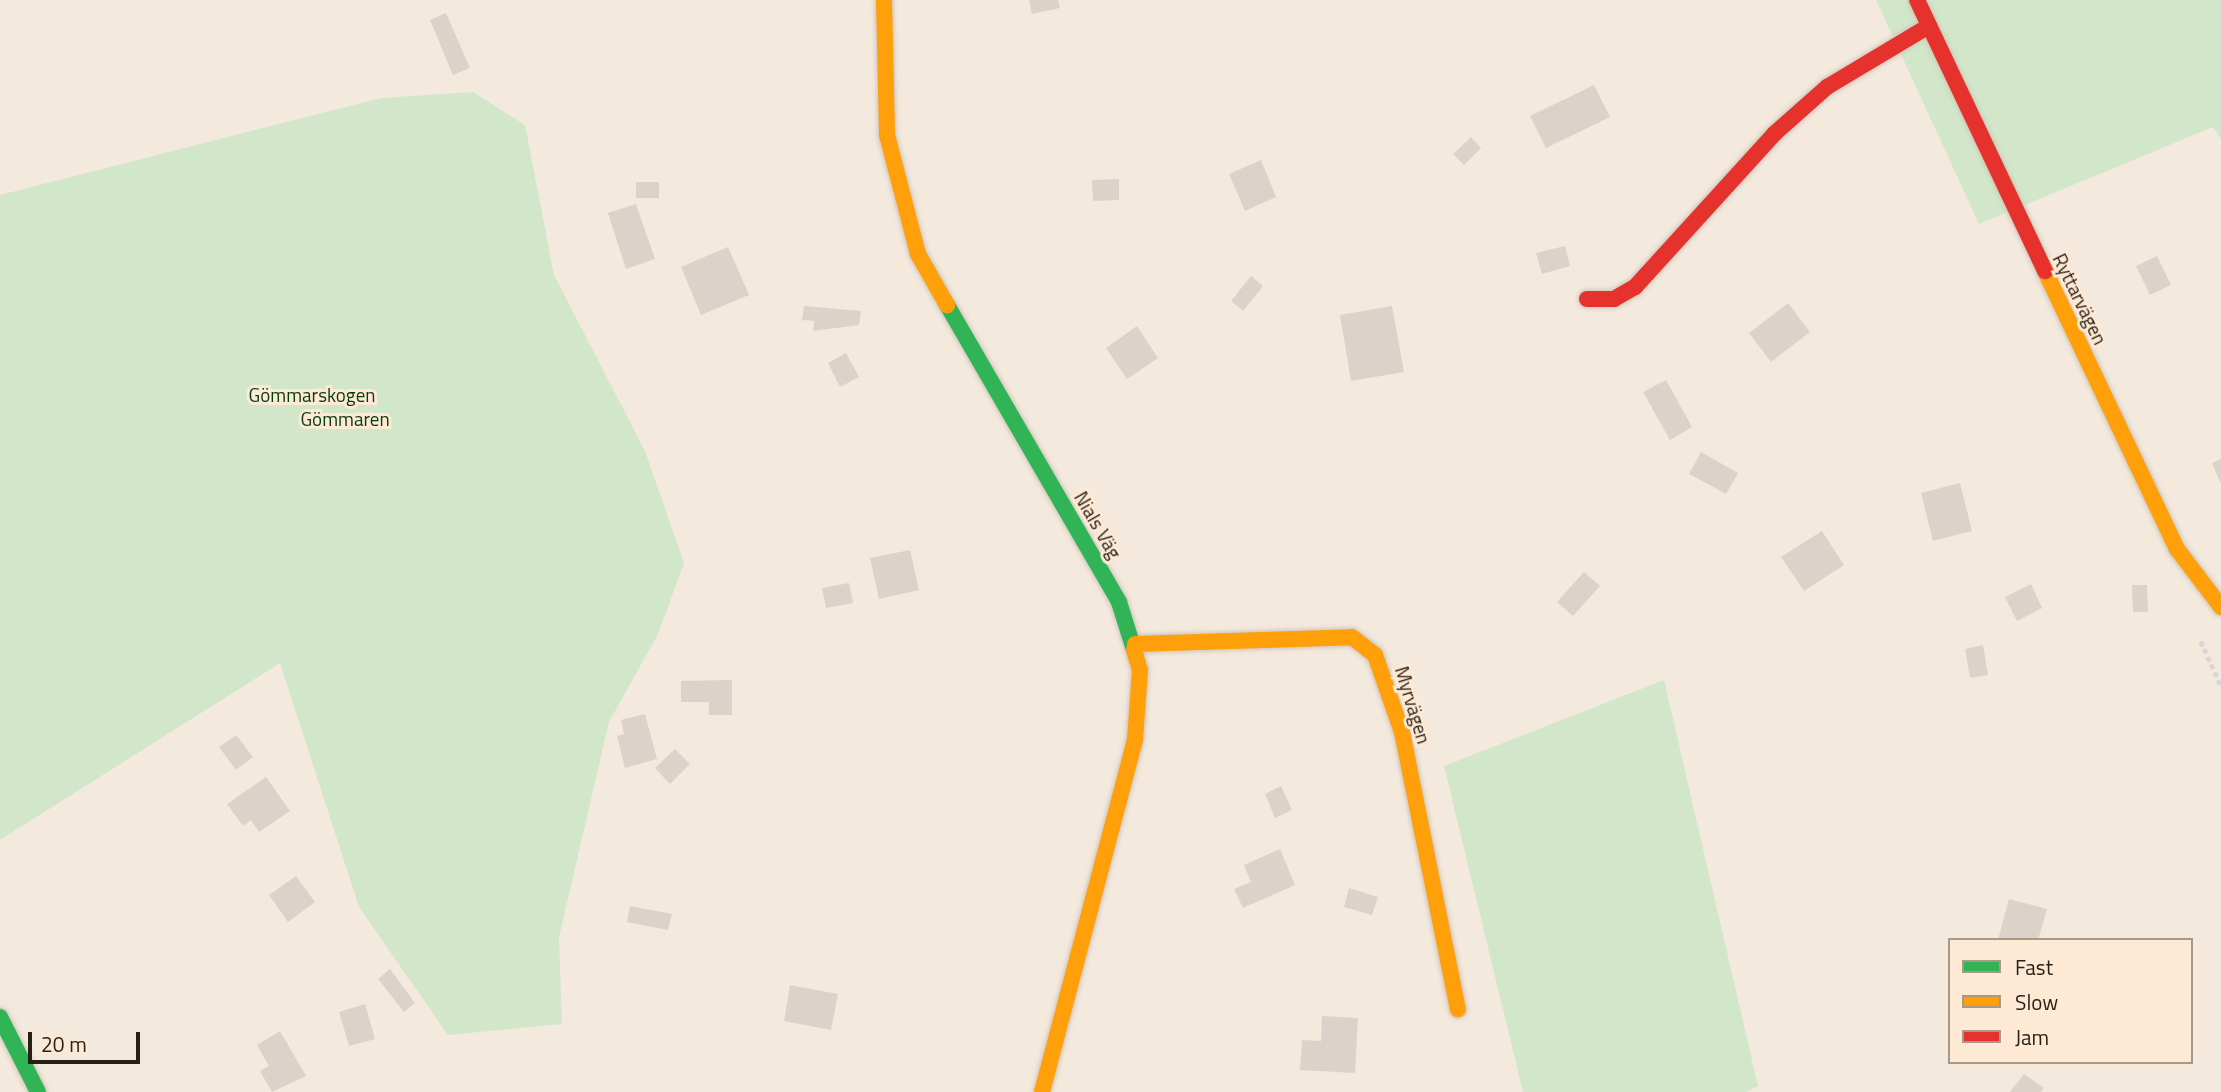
<!DOCTYPE html>
<meta charset="utf-8">
<style>
body{margin:0}
#map{position:relative;width:2221px;height:1092px;overflow:hidden;background:#f4e9dd;font-family:"Titillium Web",sans-serif}
div>[style]{position:absolute}
.green>*{inset:0;background:#d2e7c9}
.building>*{inset:0;background:#ddd2c9}
.path>*{height:4.5px;margin-top:-2.25px;transform-origin:0;background:repeating-linear-gradient(90deg,#dad6d3 0 5px,transparent 0 8.5px)}
.roads{filter:drop-shadow(0 0 2px #cfc6bb) drop-shadow(0 0 2px #cfc6bb)}
.fast>*{height:16px;margin:-8px;padding:0 8px;transform-origin:8px;border-radius:8px;background:#30b455}
.slow>*{height:16px;margin:-8px;padding:0 8px;transform-origin:8px;border-radius:8px;background:#ff9f0a}
.jam>*{height:16px;margin:-8px;padding:0 8px;transform-origin:8px;border-radius:8px;background:#e5322d}
span{translate:-50% -50%;white-space:nowrap;text-align:center;line-height:1.15;-webkit-text-stroke:6px #fde9d4;paint-order:stroke}
.street-label{font-size:19px;color:#281f15}
.park-label{font-size:19px;color:#033e11}
.legend{position:absolute;left:1948px;top:938px;width:245px;height:126px;box-sizing:border-box;background:#fde9d4;border:2px solid #a89888;margin:0;padding:9px 12px;list-style:none;font-size:21px;color:#281f15}
.legend li{display:flex;align-items:center;gap:14px;height:35px}
.legend b{width:35px;border:2px solid #a89888}
.scale{position:absolute;left:28px;top:1032px;width:112px;height:32px;box-sizing:border-box;border:4px solid #281f15;border-top:0;padding-left:9px;font-size:21px;line-height:24px;white-space:nowrap;color:#281f15;-webkit-text-stroke:5px #fde9d4;paint-order:stroke}
</style>
<div id="map">
<div class="green">
<div style="clip-path:polygon(1876px 0,2221px 0,2221px 139px,2213px 127px,1979px 224px)"></div>
<div style="clip-path:polygon(473px 92px,525px 125px,554px 275px,645px 451px,684px 563px,658px 634px,609px 722px,559px 937px,562px 1024px,448px 1035px,359px 907px,280px 663px,0 840px,0 195px,381px 98px)"></div>
<div style="clip-path:polygon(1664px 680px,1758px 1086px,1745px 1092px,1523px 1092px,1444px 766px)"></div>
</div>
<div class="building">
<div style="clip-path:polygon(1029px 0,1058px 0,1060px 8px,1032px 14px)"></div>
<div style="clip-path:polygon(446px 13px,470px 68px,453px 75px,430px 20px)"></div>
<div style="clip-path:polygon(1594px 85px,1610px 117px,1546px 148px,1530px 116px)"></div>
<div style="clip-path:polygon(1471px 137px,1481px 148px,1464px 165px,1453px 154px)"></div>
<div style="clip-path:polygon(1261px 160px,1276px 197px,1245px 211px,1229px 174px)"></div>
<div style="clip-path:polygon(1119px 179px,1119px 200px,1093px 201px,1092px 180px)"></div>
<div style="clip-path:polygon(636px 182px,659px 182px,659px 198px,636px 198px)"></div>
<div style="clip-path:polygon(636px 204px,655px 259px,626px 269px,608px 213px)"></div>
<div style="clip-path:polygon(1565px 246px,1570px 266px,1542px 274px,1536px 253px)"></div>
<div style="clip-path:polygon(728px 247px,749px 295px,701px 315px,681px 267px)"></div>
<div style="clip-path:polygon(2157px 256px,2171px 285px,2150px 295px,2136px 266px)"></div>
<div style="clip-path:polygon(1251px 276px,1263px 286px,1243px 311px,1231px 301px)"></div>
<div style="clip-path:polygon(1788px 303px,1810px 332px,1771px 362px,1749px 333px)"></div>
<div style="clip-path:polygon(804px 306px,861px 311px,859px 325px,813px 331px,814px 321px,802px 320px)"></div>
<div style="clip-path:polygon(1392px 306px,1404px 372px,1351px 381px,1340px 315px)"></div>
<div style="clip-path:polygon(1137px 326px,1158px 358px,1127px 379px,1106px 348px)"></div>
<div style="clip-path:polygon(846px 353px,859px 377px,840px 387px,828px 363px)"></div>
<div style="clip-path:polygon(1666px 380px,1692px 427px,1670px 440px,1643px 392px)"></div>
<div style="clip-path:polygon(1701px 452px,1738px 473px,1726px 494px,1689px 474px)"></div>
<div style="clip-path:polygon(2221px 459px,2221px 484px,2212px 463px)"></div>
<div style="clip-path:polygon(1960px 483px,1972px 531px,1933px 541px,1921px 493px)"></div>
<div style="clip-path:polygon(1822px 531px,1844px 565px,1804px 591px,1781px 557px)"></div>
<div style="clip-path:polygon(910px 550px,919px 590px,879px 599px,870px 558px)"></div>
<div style="clip-path:polygon(1584px 572px,1600px 586px,1573px 616px,1557px 602px)"></div>
<div style="clip-path:polygon(849px 583px,853px 603px,826px 608px,822px 588px)"></div>
<div style="clip-path:polygon(2031px 584px,2042px 608px,2017px 621px,2005px 597px)"></div>
<div style="clip-path:polygon(2132px 585px,2147px 585px,2148px 612px,2133px 612px)"></div>
<div style="clip-path:polygon(1983px 645px,1988px 675px,1970px 678px,1965px 649px)"></div>
<div style="clip-path:polygon(732px 680px,732px 715px,709px 715px,709px 702px,681px 702px,681px 681px)"></div>
<div style="clip-path:polygon(645px 714px,657px 759px,625px 768px,617px 736px,624px 734px,621px 720px)"></div>
<div style="clip-path:polygon(236px 735px,253px 757px,236px 770px,219px 747px)"></div>
<div style="clip-path:polygon(675px 749px,690px 764px,670px 784px,655px 768px)"></div>
<div style="clip-path:polygon(266px 777px,290px 811px,259px 832px,251px 820px,243px 826px,227px 804px)"></div>
<div style="clip-path:polygon(1281px 786px,1292px 810px,1275px 818px,1265px 794px)"></div>
<div style="clip-path:polygon(1280px 849px,1295px 885px,1243px 908px,1234px 889px,1251px 882px,1244px 865px)"></div>
<div style="clip-path:polygon(296px 876px,315px 902px,288px 922px,269px 895px)"></div>
<div style="clip-path:polygon(1349px 888px,1378px 897px,1372px 915px,1344px 907px)"></div>
<div style="clip-path:polygon(2009px 899px,2047px 909px,2038px 940px,1998px 940px)"></div>
<div style="clip-path:polygon(630px 906px,672px 914px,668px 930px,627px 922px)"></div>
<div style="clip-path:polygon(390px 969px,415px 1003px,404px 1012px,378px 979px)"></div>
<div style="clip-path:polygon(790px 985px,838px 994px,831px 1030px,784px 1021px)"></div>
<div style="clip-path:polygon(365px 1004px,375px 1039px,349px 1046px,339px 1012px)"></div>
<div style="clip-path:polygon(1322px 1016px,1358px 1018px,1355px 1073px,1300px 1070px,1302px 1040px,1321px 1041px)"></div>
<div style="clip-path:polygon(280px 1031px,306px 1076px,272px 1092px,260px 1071px,269px 1066px,257px 1045px)"></div>
<div style="clip-path:polygon(2024px 1074px,2044px 1088px,2041px 1092px,2010px 1092px)"></div>
</div>
<div class="path">
<div style="left:2201px;top:641px;width:49px;rotate:66deg"></div>
</div>
<div class="roads">
<div class="fast">
<div style="left:947px;top:305px;width:343px;rotate:59.9deg"></div>
<div style="left:1119px;top:602px;width:50px;rotate:72.6deg"></div>
<div style="left:0;top:1017px;width:84px;rotate:63.1deg"></div>
</div>
<div class="slow">
<div style="left:884px;top:0;width:135px;rotate:88.7deg"></div>
<div style="left:887px;top:135px;width:123px;rotate:75.4deg"></div>
<div style="left:918px;top:254px;width:59px;rotate:60.4deg"></div>
<div style="left:2045px;top:271px;width:308px;rotate:64.6deg"></div>
<div style="left:2177px;top:549px;width:73px;rotate:52.8deg"></div>
<div style="left:1135px;top:644px;width:217px;rotate:-1.8deg"></div>
<div style="left:1352px;top:637px;width:29px;rotate:38deg"></div>
<div style="left:1375px;top:655px;width:82px;rotate:70.7deg"></div>
<div style="left:1402px;top:732px;width:283px;rotate:78.6deg"></div>
<div style="left:1042px;top:1092px;width:364px;rotate:-75.2deg"></div>
<div style="left:1135px;top:740px;width:70px;rotate:-85.9deg"></div>
<div style="left:1140px;top:670px;width:21px;rotate:-107deg"></div>
</div>
<div class="jam">
<div style="left:1917px;top:0;width:300px;rotate:64.7deg"></div>
<div style="left:1587px;top:299px;width:27px"></div>
<div style="left:1614px;top:299px;width:24px;rotate:-30deg"></div>
<div style="left:1635px;top:287px;width:207px;rotate:-47.7deg"></div>
<div style="left:1774px;top:134px;width:71px;rotate:-41.6deg"></div>
<div style="left:1827px;top:87px;width:119px;rotate:-30.9deg"></div>
</div>
</div>
<div class="street-label">
<span style="left:2080px;top:299px;rotate:64deg">Ryttarvägen</span>
<span style="left:1098px;top:525px;rotate:60deg">Nials Väg</span>
<span style="left:1413px;top:705px;rotate:73deg">Myrvägen</span>
</div>
<div class="park-label">
<span style="left:312px;top:395px">Gömmarskogen</span>
<span style="left:345px;top:419px">Gömmaren</span>
</div>
<ul class="legend">
<li><b style="height:9px;background:#30b455"></b>Fast</li>
<li><b style="height:9px;background:#ff9f0a"></b>Slow</li>
<li><b style="height:9px;background:#e5322d"></b>Jam</li>
</ul>
<div class="scale">20 m</div>
</div>
